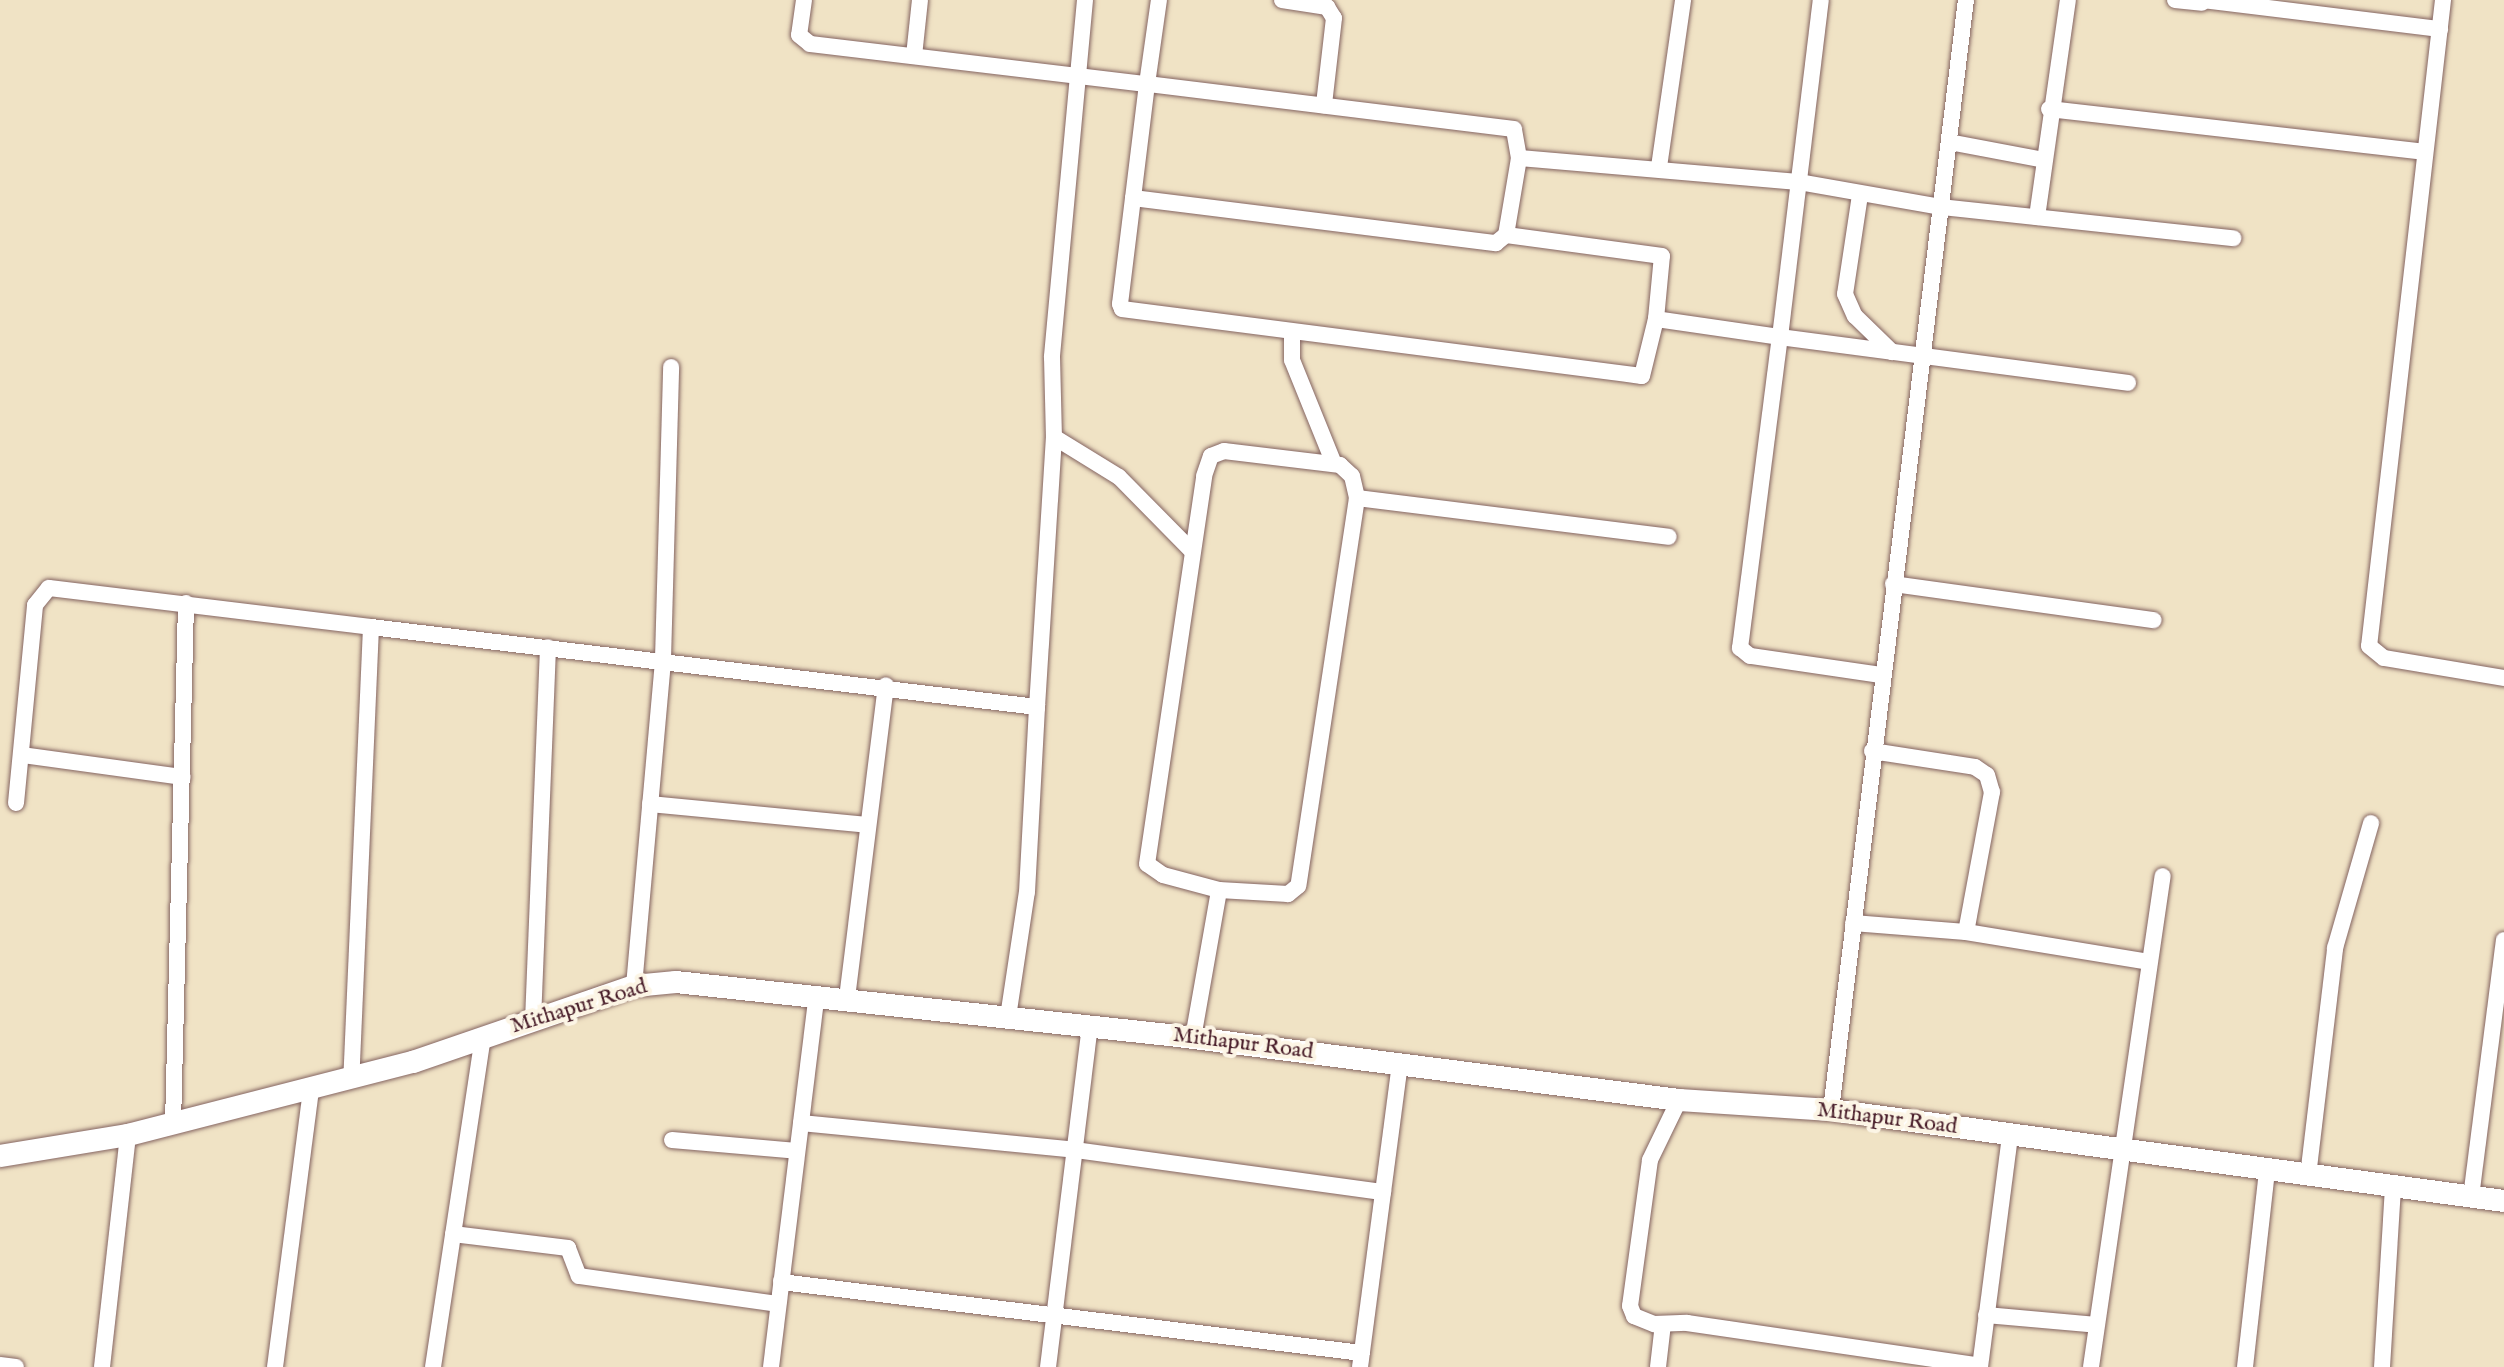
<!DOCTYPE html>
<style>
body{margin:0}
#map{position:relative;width:2504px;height:1367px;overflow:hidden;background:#f0e3c5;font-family:"IM FELL English",serif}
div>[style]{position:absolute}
.roads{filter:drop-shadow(0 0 2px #846461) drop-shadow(0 0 2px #846461)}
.minor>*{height:16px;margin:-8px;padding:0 8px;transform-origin:8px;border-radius:8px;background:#fff}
.tertiary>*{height:22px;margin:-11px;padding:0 11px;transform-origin:11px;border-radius:11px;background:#fff}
span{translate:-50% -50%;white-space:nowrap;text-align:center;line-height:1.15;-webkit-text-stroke:8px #fcf5e5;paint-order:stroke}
.street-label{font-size:22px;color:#4a1f2b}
</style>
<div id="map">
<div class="roads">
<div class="minor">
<div style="left:804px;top:0;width:35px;rotate:98deg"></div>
<div style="left:799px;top:35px;width:14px;rotate:39deg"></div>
<div style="left:810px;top:44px;width:339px;rotate:6.8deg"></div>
<div style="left:1147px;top:84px;width:85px;rotate:-81.9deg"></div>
<div style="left:1085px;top:0;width:359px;rotate:95.3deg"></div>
<div style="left:1052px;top:357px;width:80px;rotate:88.6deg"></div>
<div style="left:1054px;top:437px;width:76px;rotate:31.6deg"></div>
<div style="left:1119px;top:477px;width:104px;rotate:45.4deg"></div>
<div style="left:1282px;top:0;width:46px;rotate:8.8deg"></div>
<div style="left:1327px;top:7px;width:13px;rotate:58deg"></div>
<div style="left:1334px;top:18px;width:88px;rotate:96.6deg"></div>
<div style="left:2175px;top:0;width:27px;rotate:6deg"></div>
<div style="left:2203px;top:0;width:239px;rotate:7deg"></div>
<div style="left:2443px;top:0;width:650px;rotate:96.53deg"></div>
<div style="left:2369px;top:646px;width:19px;rotate:39deg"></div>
<div style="left:2384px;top:658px;width:122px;rotate:9.5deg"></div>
<div style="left:914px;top:56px;width:56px;rotate:-83.9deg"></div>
<div style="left:2049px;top:109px;width:377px;rotate:6.5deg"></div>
<div style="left:1949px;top:142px;width:97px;rotate:10.7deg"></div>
<div style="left:1519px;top:158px;width:281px;rotate:4.9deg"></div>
<div style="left:1799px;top:182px;width:144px;rotate:10deg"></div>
<div style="left:1941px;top:207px;width:294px;rotate:6.1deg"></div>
<div style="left:1659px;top:167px;width:169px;rotate:-81.8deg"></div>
<div style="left:1860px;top:195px;width:100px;rotate:98.6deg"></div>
<div style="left:1845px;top:294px;width:24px;rotate:66deg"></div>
<div style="left:1855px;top:316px;width:52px;rotate:44.2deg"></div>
<div style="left:1133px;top:198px;width:366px;rotate:7.1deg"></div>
<div style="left:1496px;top:243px;width:13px;rotate:-39deg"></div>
<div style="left:1506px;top:235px;width:78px;rotate:-80.4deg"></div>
<div style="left:1519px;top:158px;width:29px;rotate:-100deg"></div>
<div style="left:1514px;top:129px;width:370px;rotate:-173deg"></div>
<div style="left:1147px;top:84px;width:115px;rotate:97deg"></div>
<div style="left:1133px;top:198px;width:107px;rotate:97deg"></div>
<div style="left:1120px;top:304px;width:5px;rotate:68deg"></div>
<div style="left:1122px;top:309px;width:524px;rotate:7.34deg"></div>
<div style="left:1642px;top:376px;width:59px;rotate:-76.2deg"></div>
<div style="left:1656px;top:319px;width:63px;rotate:-84.6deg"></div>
<div style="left:1662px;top:256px;width:157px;rotate:-172.3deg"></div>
<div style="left:2037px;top:217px;width:219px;rotate:-81.9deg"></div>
<div style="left:1656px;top:319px;width:125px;rotate:8.3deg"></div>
<div style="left:1780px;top:337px;width:339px;rotate:-83.1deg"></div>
<div style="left:1292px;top:333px;width:27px;rotate:90deg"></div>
<div style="left:1292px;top:360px;width:112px;rotate:68deg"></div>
<div style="left:1224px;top:451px;width:117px;rotate:6.9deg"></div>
<div style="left:1340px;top:465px;width:16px;rotate:43deg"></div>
<div style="left:1352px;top:476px;width:23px;rotate:77deg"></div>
<div style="left:1357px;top:498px;width:392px;rotate:98.6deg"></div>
<div style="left:1298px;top:886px;width:13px;rotate:141deg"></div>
<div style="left:1288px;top:894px;width:69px;rotate:-176.7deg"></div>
<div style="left:1219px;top:890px;width:58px;rotate:-165deg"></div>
<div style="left:1163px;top:875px;width:19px;rotate:-145deg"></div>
<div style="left:1147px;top:864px;width:392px;rotate:-81.6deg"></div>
<div style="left:1204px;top:476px;width:21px;rotate:-71deg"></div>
<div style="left:1211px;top:456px;width:14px;rotate:-21deg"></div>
<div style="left:1357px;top:498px;width:314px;rotate:7.1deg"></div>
<div style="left:1893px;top:584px;width:263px;rotate:7.9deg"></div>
<div style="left:371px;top:627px;width:671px;rotate:6.85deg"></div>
<div style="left:1037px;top:707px;width:271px;rotate:-86.4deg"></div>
<div style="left:1881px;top:675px;width:132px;rotate:-171.7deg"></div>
<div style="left:1750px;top:656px;width:13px;rotate:-141deg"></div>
<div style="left:1740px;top:648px;width:314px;rotate:-82.7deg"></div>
<div style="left:1780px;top:337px;width:351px;rotate:7.5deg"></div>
<div style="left:1872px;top:751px;width:104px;rotate:8.8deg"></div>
<div style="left:1975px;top:767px;width:14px;rotate:34deg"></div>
<div style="left:1987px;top:775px;width:18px;rotate:74deg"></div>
<div style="left:1992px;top:792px;width:142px;rotate:100.5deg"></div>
<div style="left:22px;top:755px;width:162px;rotate:7.8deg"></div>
<div style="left:16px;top:803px;width:199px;rotate:-84.5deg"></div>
<div style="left:35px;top:605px;width:22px;rotate:-51deg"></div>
<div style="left:49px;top:588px;width:324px;rotate:6.9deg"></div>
<div style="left:371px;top:627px;width:451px;rotate:92.5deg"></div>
<div style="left:650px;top:804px;width:218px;rotate:5.5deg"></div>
<div style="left:1853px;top:923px;width:113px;rotate:4.6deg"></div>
<div style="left:1966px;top:932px;width:185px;rotate:9.3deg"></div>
<div style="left:634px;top:986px;width:328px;rotate:-84.9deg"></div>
<div style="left:663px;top:659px;width:292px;rotate:-88.4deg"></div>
<div style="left:847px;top:998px;width:315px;rotate:-82.9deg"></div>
<div style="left:1008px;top:1017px;width:126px;rotate:-81.4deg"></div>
<div style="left:1027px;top:892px;width:185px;rotate:-86.9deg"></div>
<div style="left:533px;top:1021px;width:374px;rotate:-87.7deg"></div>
<div style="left:1193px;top:1038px;width:150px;rotate:-80deg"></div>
<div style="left:1679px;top:1100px;width:67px;rotate:115.8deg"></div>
<div style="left:1650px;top:1160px;width:147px;rotate:97.8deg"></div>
<div style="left:1630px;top:1306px;width:11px;rotate:68deg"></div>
<div style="left:1634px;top:1316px;width:22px;rotate:22deg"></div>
<div style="left:1654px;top:1324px;width:33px;rotate:-2deg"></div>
<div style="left:1687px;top:1323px;width:296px;rotate:8.3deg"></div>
<div style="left:1831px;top:1110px;width:1118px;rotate:-83.07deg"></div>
<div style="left:801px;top:1123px;width:275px;rotate:5.6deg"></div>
<div style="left:1075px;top:1150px;width:311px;rotate:7.8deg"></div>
<div style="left:173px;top:1124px;width:521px;rotate:-88.57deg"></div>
<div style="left:672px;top:1140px;width:125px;rotate:5deg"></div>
<div style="left:2308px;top:1176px;width:230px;rotate:-83.2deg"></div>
<div style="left:2335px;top:948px;width:130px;rotate:-73.9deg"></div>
<div style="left:2471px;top:1197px;width:259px;rotate:-82.7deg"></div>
<div style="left:453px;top:1234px;width:116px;rotate:6.9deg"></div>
<div style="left:568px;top:1248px;width:30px;rotate:69deg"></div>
<div style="left:579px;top:1276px;width:201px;rotate:8deg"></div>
<div style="left:781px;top:1282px;width:585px;rotate:6.97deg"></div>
<div style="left:1986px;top:1315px;width:111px;rotate:5.1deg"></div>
<div style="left:0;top:1365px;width:16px;rotate:7deg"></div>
<div style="left:102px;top:1367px;width:233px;rotate:-83.6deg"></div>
<div style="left:275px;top:1367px;width:281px;rotate:-82.6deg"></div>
<div style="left:433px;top:1367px;width:333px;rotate:-81.4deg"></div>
<div style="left:771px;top:1367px;width:375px;rotate:-83deg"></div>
<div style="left:1048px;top:1367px;width:344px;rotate:-83deg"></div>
<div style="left:1360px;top:1367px;width:306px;rotate:-82.5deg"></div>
<div style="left:1658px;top:1367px;width:43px;rotate:-83.4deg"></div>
<div style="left:1980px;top:1367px;width:233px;rotate:-82.6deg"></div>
<div style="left:2091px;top:1367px;width:496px;rotate:-81.7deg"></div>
<div style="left:2245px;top:1367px;width:198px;rotate:-83.6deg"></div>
<div style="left:2382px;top:1367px;width:180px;rotate:-86.5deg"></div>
</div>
<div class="tertiary">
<div style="left:0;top:1156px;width:130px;rotate:-9.3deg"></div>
<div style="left:128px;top:1135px;width:294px;rotate:-14.4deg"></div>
<div style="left:413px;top:1062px;width:234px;rotate:-19deg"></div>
<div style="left:634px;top:986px;width:42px;rotate:-5.4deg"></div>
<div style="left:676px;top:982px;width:505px;rotate:6.14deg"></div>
<div style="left:1178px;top:1036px;width:505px;rotate:7.28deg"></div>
<div style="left:1679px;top:1100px;width:152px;rotate:3.8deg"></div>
<div style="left:1831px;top:1110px;width:679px;rotate:7.7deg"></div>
</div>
</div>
<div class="street-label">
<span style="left:579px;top:1007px;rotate:-17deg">Mithapur Road</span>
<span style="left:1243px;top:1044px;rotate:7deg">Mithapur Road</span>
<span style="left:1887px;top:1119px;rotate:7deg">Mithapur Road</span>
</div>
</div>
